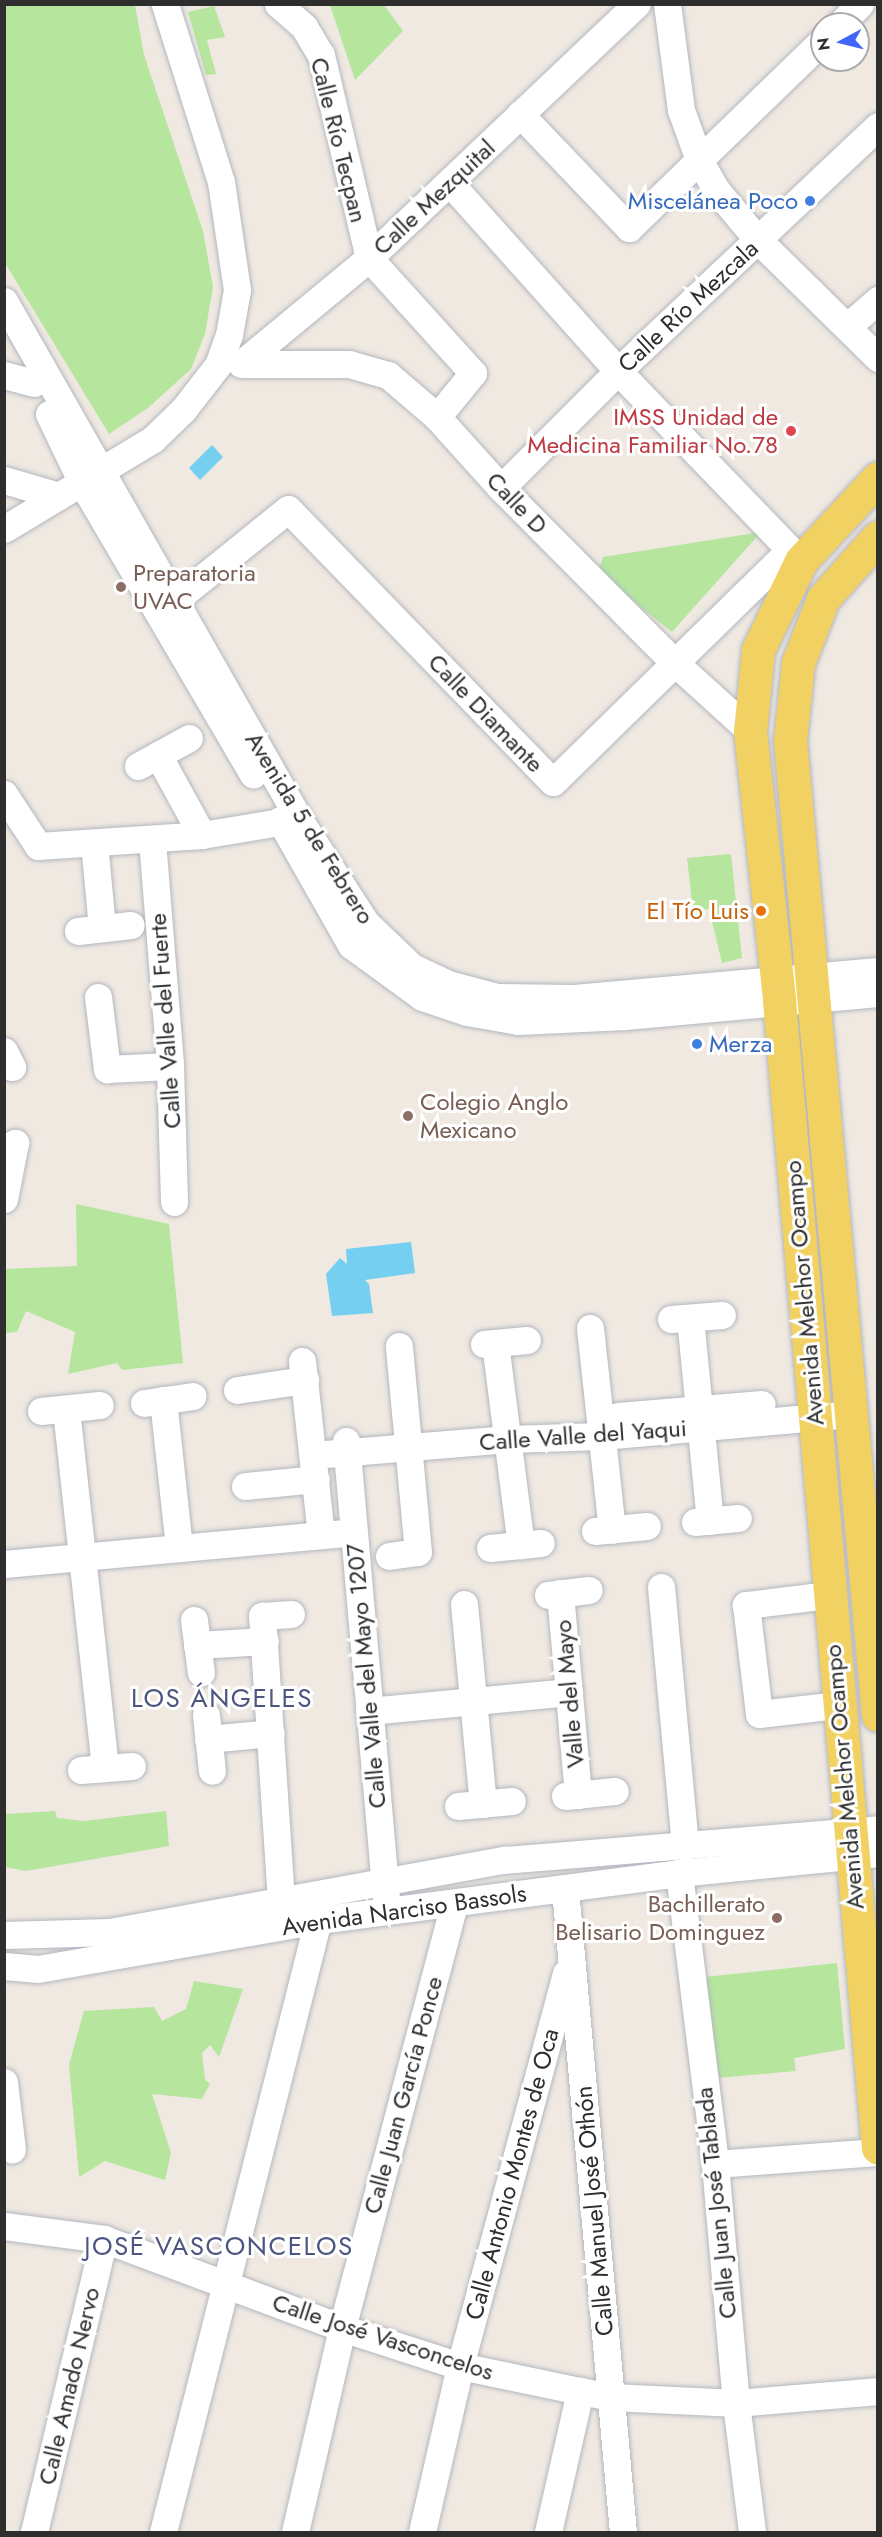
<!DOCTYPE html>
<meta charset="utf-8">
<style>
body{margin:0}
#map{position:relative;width:882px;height:2537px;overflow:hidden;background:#efe9e1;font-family:Jost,sans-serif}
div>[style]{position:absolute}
.green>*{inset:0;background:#b6e59e}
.water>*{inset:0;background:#75cff0}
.roads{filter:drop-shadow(0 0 2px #b4b7c1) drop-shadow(0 0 2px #b4b7c1)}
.minor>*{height:27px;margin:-13.5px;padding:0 13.5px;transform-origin:13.5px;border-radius:13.5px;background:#fff}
.major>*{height:33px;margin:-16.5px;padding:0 16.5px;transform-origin:16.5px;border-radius:16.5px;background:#f2d163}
.dots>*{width:16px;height:16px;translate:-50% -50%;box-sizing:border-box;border:3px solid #fff;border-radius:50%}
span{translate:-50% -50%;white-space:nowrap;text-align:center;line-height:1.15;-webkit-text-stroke:6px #fff;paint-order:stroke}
.street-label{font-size:24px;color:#2e2e2e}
.shop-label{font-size:24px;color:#366cbe}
.right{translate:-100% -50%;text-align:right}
.left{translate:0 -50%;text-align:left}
.health-label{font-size:24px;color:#be3a42}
.education-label{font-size:24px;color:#785e54}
.food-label{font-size:24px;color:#c56008}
.neighbourhood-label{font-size:26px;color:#4d5680;letter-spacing:1.5px}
.frame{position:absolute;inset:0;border:6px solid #2e2e2e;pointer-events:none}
.north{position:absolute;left:810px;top:12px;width:60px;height:60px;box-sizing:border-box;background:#fff;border:2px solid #ababab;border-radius:50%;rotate:263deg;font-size:16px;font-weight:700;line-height:24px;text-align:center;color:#2e2e2e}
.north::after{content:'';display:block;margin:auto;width:21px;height:27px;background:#4264fb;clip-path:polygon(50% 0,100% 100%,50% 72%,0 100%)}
</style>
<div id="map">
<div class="green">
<div style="clip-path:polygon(4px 5px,135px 5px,144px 55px,203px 231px,213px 287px,205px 334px,191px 369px,148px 408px,109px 434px,5px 263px)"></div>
<div style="clip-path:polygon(330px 5px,384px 5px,403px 31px,355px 80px)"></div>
<div style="clip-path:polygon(214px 6px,225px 37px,207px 40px,216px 74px,206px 75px,188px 12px)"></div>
<div style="clip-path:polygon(761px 532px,672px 632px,598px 573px,603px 557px)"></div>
<div style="clip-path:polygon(731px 854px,742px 958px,722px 963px,709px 909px,693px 911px,687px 858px)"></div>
<div style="clip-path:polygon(76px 1204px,169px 1224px,183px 1363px,122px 1370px,117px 1363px,68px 1374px,75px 1332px,26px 1311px,17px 1332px,5px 1333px,5px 1269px,77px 1266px)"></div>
<div style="clip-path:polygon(55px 1811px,57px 1818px,84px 1821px,166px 1811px,169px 1846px,26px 1871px,5px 1867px,5px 1814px)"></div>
<div style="clip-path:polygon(837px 1963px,845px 2049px,794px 2058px,796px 2071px,717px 2078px,704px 1977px)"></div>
<div style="clip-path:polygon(194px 1981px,243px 1989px,219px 2057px,210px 2045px,202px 2053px,205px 2080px,210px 2084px,202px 2099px,152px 2094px,171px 2153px,165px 2180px,105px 2161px,79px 2177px,69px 2065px,84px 2011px,154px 2007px,162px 2021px,186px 2009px)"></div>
</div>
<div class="water">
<div style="clip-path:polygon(212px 445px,223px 457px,200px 480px,189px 468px)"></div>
<div style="clip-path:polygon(411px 1242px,415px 1273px,365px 1280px,369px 1284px,373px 1313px,332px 1316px,326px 1274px,340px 1258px,347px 1264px,346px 1249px)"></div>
</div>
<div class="roads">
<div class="minor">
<div style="left:278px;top:4px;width:35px;rotate:41deg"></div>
<div style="left:304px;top:27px;width:33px;rotate:59deg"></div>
<div style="left:321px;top:55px;width:209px;rotate:76.7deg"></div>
<div style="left:369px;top:258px;width:155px;rotate:47.9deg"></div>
<div style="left:473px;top:373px;width:57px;rotate:129.3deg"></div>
<div style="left:667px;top:4px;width:107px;rotate:82.5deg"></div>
<div style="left:681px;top:110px;width:53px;rotate:70.2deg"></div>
<div style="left:699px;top:160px;width:36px;rotate:60deg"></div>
<div style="left:717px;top:191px;width:64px;rotate:50.1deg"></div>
<div style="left:758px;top:240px;width:168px;rotate:44.5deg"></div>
<div style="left:840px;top:24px;width:28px;rotate:-45deg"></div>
<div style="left:520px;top:114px;width:158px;rotate:46.3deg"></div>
<div style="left:629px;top:228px;width:269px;rotate:-44.1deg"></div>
<div style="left:450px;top:183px;width:252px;rotate:48.2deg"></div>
<div style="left:618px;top:371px;width:264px;rotate:46.1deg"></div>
<div style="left:4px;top:301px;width:596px;rotate:60.34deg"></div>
<div style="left:299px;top:819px;width:124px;rotate:57.2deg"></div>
<div style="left:366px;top:923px;width:64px;rotate:43.7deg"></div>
<div style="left:412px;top:967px;width:40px;rotate:25deg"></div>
<div style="left:448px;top:984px;width:51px;rotate:14.9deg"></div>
<div style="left:497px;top:997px;width:77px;rotate:0.7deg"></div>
<div style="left:574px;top:998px;width:305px;rotate:-5.1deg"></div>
<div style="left:848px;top:326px;width:40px;rotate:-41deg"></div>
<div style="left:241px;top:364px;width:166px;rotate:-39.6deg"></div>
<div style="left:369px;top:258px;width:369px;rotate:-43.5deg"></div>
<div style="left:245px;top:364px;width:104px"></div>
<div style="left:349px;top:364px;width:41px;rotate:15.8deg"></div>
<div style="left:388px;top:375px;width:65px;rotate:40.6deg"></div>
<div style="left:437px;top:417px;width:96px;rotate:48deg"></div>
<div style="left:501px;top:488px;width:244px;rotate:45.2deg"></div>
<div style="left:673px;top:661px;width:104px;rotate:42.3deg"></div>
<div style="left:4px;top:375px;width:31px;rotate:15deg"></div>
<div style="left:49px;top:414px;width:76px;rotate:64.4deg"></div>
<div style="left:82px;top:483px;width:338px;rotate:59.6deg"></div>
<div style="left:4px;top:480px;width:57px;rotate:16.2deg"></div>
<div style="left:501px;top:488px;width:165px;rotate:-45deg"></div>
<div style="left:618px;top:371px;width:357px;rotate:-43.3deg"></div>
<div style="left:4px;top:529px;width:174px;rotate:-31.1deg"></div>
<div style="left:153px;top:439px;width:42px;rotate:-44deg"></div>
<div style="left:183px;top:410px;width:57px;rotate:-52.1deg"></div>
<div style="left:218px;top:365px;width:32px;rotate:-70deg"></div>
<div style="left:229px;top:335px;width:46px;rotate:-79.9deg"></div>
<div style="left:237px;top:290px;width:109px;rotate:-98.4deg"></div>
<div style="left:221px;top:182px;width:187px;rotate:-107.5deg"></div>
<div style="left:175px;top:600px;width:145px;rotate:-38.8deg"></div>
<div style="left:288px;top:509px;width:380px;rotate:45.9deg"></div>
<div style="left:553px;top:782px;width:332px;rotate:-44.4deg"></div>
<div style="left:158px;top:755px;width:91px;rotate:61.2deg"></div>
<div style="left:138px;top:766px;width:58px;rotate:-28.8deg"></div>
<div style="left:4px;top:794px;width:62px;rotate:56.8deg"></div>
<div style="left:38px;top:846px;width:164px;rotate:-3.8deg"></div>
<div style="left:202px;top:835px;width:97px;rotate:-9.5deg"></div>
<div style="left:280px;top:820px;width:144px;rotate:60.4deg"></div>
<div style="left:351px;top:945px;width:88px;rotate:36.2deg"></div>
<div style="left:422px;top:997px;width:47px;rotate:18.4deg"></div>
<div style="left:467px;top:1012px;width:52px;rotate:10deg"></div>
<div style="left:518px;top:1021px;width:107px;rotate:-2.7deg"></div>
<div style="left:625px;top:1016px;width:254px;rotate:-5.2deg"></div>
<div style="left:152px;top:840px;width:227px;rotate:85.4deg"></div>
<div style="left:170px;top:1066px;width:136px;rotate:88.3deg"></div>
<div style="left:94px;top:843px;width:85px;rotate:84.6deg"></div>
<div style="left:78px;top:931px;width:53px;rotate:-6.5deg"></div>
<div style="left:98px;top:997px;width:73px;rotate:82.9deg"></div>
<div style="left:107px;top:1069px;width:63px;rotate:-2.7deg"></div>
<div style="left:4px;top:1051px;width:18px;rotate:63deg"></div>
<div style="left:4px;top:1149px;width:13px;rotate:-29deg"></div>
<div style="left:15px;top:1143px;width:57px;rotate:101.1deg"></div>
<div style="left:690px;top:1318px;width:204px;rotate:84.4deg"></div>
<div style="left:671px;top:1319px;width:51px;rotate:-4.5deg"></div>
<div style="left:590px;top:1328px;width:203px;rotate:83.8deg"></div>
<div style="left:495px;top:1343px;width:204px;rotate:82.7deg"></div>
<div style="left:484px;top:1344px;width:43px;rotate:-5.3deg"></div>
<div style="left:302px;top:1361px;width:175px;rotate:83.8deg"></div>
<div style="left:237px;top:1390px;width:69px;rotate:-8.4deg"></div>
<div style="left:163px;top:1400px;width:149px;rotate:83.8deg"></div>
<div style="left:144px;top:1403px;width:49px;rotate:-8.1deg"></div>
<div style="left:66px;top:1409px;width:361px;rotate:83.8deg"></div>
<div style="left:41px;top:1411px;width:59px;rotate:-5.8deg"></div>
<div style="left:618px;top:1416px;width:144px;rotate:-4.8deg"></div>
<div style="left:346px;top:1441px;width:461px;rotate:85deg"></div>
<div style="left:313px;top:1455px;width:196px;rotate:-4.7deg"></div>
<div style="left:508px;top:1439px;width:93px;rotate:-1.8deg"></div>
<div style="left:601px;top:1436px;width:252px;rotate:-5deg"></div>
<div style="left:245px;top:1486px;width:71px;rotate:-5.6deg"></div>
<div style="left:695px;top:1522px;width:43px;rotate:-5.3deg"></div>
<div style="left:595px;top:1531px;width:52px;rotate:-5.5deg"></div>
<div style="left:490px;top:1548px;width:51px;rotate:-5.6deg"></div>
<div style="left:389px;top:1556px;width:29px;rotate:-8deg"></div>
<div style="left:418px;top:1552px;width:207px;rotate:-95.3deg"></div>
<div style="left:4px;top:1564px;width:351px;rotate:-5.2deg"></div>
<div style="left:661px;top:1587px;width:261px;rotate:84.7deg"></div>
<div style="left:560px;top:1593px;width:203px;rotate:84.9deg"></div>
<div style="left:548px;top:1595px;width:41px;rotate:-7deg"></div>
<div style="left:828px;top:1595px;width:83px;rotate:173deg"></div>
<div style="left:746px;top:1605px;width:110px;rotate:83.2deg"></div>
<div style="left:759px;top:1714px;width:80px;rotate:-6.5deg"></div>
<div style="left:464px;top:1604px;width:201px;rotate:84.6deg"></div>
<div style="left:194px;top:1620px;width:53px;rotate:82.5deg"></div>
<div style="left:197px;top:1645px;width:68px;rotate:-3.4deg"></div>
<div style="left:369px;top:1711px;width:201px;rotate:-5.4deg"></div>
<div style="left:206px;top:1715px;width:56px;rotate:83.9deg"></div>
<div style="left:208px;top:1739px;width:63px;rotate:-5.4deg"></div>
<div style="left:81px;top:1770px;width:51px;rotate:-4.5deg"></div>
<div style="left:565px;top:1796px;width:50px;rotate:-5.7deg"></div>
<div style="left:458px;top:1806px;width:54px;rotate:-5.3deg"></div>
<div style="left:679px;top:1873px;width:293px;rotate:82.9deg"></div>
<div style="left:715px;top:2164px;width:240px;rotate:85deg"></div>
<div style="left:736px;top:2403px;width:130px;rotate:82.9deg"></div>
<div style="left:565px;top:1889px;width:646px;rotate:84.85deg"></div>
<div style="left:281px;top:1901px;width:286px;rotate:-93.8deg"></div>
<div style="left:262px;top:1616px;width:29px;rotate:-4deg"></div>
<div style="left:4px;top:1935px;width:106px;rotate:-1.6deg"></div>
<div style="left:110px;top:1932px;width:401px;rotate:-10.4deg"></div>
<div style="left:504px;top:1860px;width:375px;rotate:-4.7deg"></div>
<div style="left:4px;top:1966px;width:34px;rotate:5deg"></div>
<div style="left:38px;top:1969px;width:284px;rotate:-9.9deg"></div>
<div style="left:318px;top:1920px;width:364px;rotate:-7.4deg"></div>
<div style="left:679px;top:1873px;width:200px;rotate:-5.7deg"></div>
<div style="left:4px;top:2082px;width:68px;rotate:83.3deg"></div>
<div style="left:715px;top:2164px;width:163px;rotate:-4.2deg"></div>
<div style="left:4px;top:2226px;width:101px;rotate:7.4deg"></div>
<div style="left:104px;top:2239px;width:254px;rotate:20.5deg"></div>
<div style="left:342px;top:2328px;width:124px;rotate:17.9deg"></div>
<div style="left:460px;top:2366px;width:123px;rotate:11.8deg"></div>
<div style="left:580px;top:2391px;width:33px;rotate:11deg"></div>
<div style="left:612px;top:2397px;width:124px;rotate:2.8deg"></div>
<div style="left:736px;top:2403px;width:143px;rotate:-4.8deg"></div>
<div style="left:34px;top:2532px;width:301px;rotate:-76.6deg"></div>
<div style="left:163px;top:2532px;width:631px;rotate:-75.79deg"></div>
<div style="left:295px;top:2532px;width:209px;rotate:-77deg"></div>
<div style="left:342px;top:2328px;width:440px;rotate:-75.2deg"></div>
<div style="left:422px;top:2532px;width:170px;rotate:-77.1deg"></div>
<div style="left:460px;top:2366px;width:407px;rotate:-74.9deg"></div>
<div style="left:548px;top:2532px;width:145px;rotate:-77.2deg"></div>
</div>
<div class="major">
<div style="left:878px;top:478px;width:113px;rotate:132.9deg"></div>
<div style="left:801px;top:561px;width:99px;rotate:115.8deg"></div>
<div style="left:758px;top:650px;width:81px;rotate:95.6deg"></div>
<div style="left:750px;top:731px;width:271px;rotate:83.8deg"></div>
<div style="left:779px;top:1000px;width:1152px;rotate:85.07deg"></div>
<div style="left:878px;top:537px;width:83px;rotate:131.6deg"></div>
<div style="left:823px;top:599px;width:69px;rotate:111.3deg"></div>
<div style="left:798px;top:663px;width:77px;rotate:95.9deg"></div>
<div style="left:790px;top:740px;width:979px;rotate:84.84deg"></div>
</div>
</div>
<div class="dots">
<div style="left:810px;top:201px;background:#3f7fe0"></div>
<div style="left:791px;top:431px;background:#e0444e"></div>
<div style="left:121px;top:587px;background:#8d6e63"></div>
<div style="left:761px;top:911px;background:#e8710a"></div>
<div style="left:697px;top:1044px;background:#3f7fe0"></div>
<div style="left:408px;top:1116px;background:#8d6e63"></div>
<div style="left:777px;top:1918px;background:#8d6e63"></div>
</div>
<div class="street-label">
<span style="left:339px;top:140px;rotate:76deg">Calle Río Tecpan</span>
<span style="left:434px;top:197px;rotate:-43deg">Calle Mezquital</span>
<span style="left:688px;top:306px;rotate:-43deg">Calle Río Mezcala</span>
<span style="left:517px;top:503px;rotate:46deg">Calle D</span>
<span style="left:486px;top:713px;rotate:46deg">Calle Diamante</span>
<span style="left:310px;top:828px;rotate:58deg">Avenida 5 de Febrero</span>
<span style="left:165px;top:1021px;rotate:-94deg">Calle Valle del Fuerte</span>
<span style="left:804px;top:1293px;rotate:-95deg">Avenida Melchor Ocampo</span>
<span style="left:583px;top:1435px;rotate:-4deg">Calle Valle del Yaqui</span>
<span style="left:366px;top:1676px;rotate:-95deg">Calle Valle del Mayo 1207</span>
<span style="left:569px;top:1694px;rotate:-95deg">Valle del Mayo</span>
<span style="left:844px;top:1777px;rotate:-95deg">Avenida Melchor Ocampo</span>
<span style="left:404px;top:1910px;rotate:-8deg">Avenida Narciso Bassols</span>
<span style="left:403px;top:2095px;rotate:-75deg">Calle Juan García Ponce</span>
<span style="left:512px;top:2174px;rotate:-75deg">Calle Antonio Montes de Oca</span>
<span style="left:716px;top:2203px;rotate:-96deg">Calle Juan José Tablada</span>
<span style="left:594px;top:2211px;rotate:-95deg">Calle Manuel José Othón</span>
<span style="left:383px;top:2337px;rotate:18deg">Calle José Vasconcelos</span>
<span style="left:69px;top:2386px;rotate:-77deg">Calle Amado Nervo</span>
</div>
<div class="shop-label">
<span class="right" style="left:798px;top:201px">Miscelánea Poco</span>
<span class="left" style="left:709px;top:1044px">Merza</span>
</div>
<div class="health-label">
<span class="right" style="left:778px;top:431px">IMSS Unidad de<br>Medicina Familiar No.78</span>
</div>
<div class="education-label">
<span class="left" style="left:133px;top:587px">Preparatoria<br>UVAC</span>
<span class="left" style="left:420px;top:1116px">Colegio Anglo<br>Mexicano</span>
<span class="right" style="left:765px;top:1918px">Bachillerato<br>Belisario Dominguez</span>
</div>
<div class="food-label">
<span class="right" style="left:749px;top:911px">El Tío Luis</span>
</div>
<div class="neighbourhood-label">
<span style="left:222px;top:1699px">LOS ÁNGELES</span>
<span style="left:219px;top:2247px">JOSÉ VASCONCELOS</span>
</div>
<div class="frame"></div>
<div class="north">N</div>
</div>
